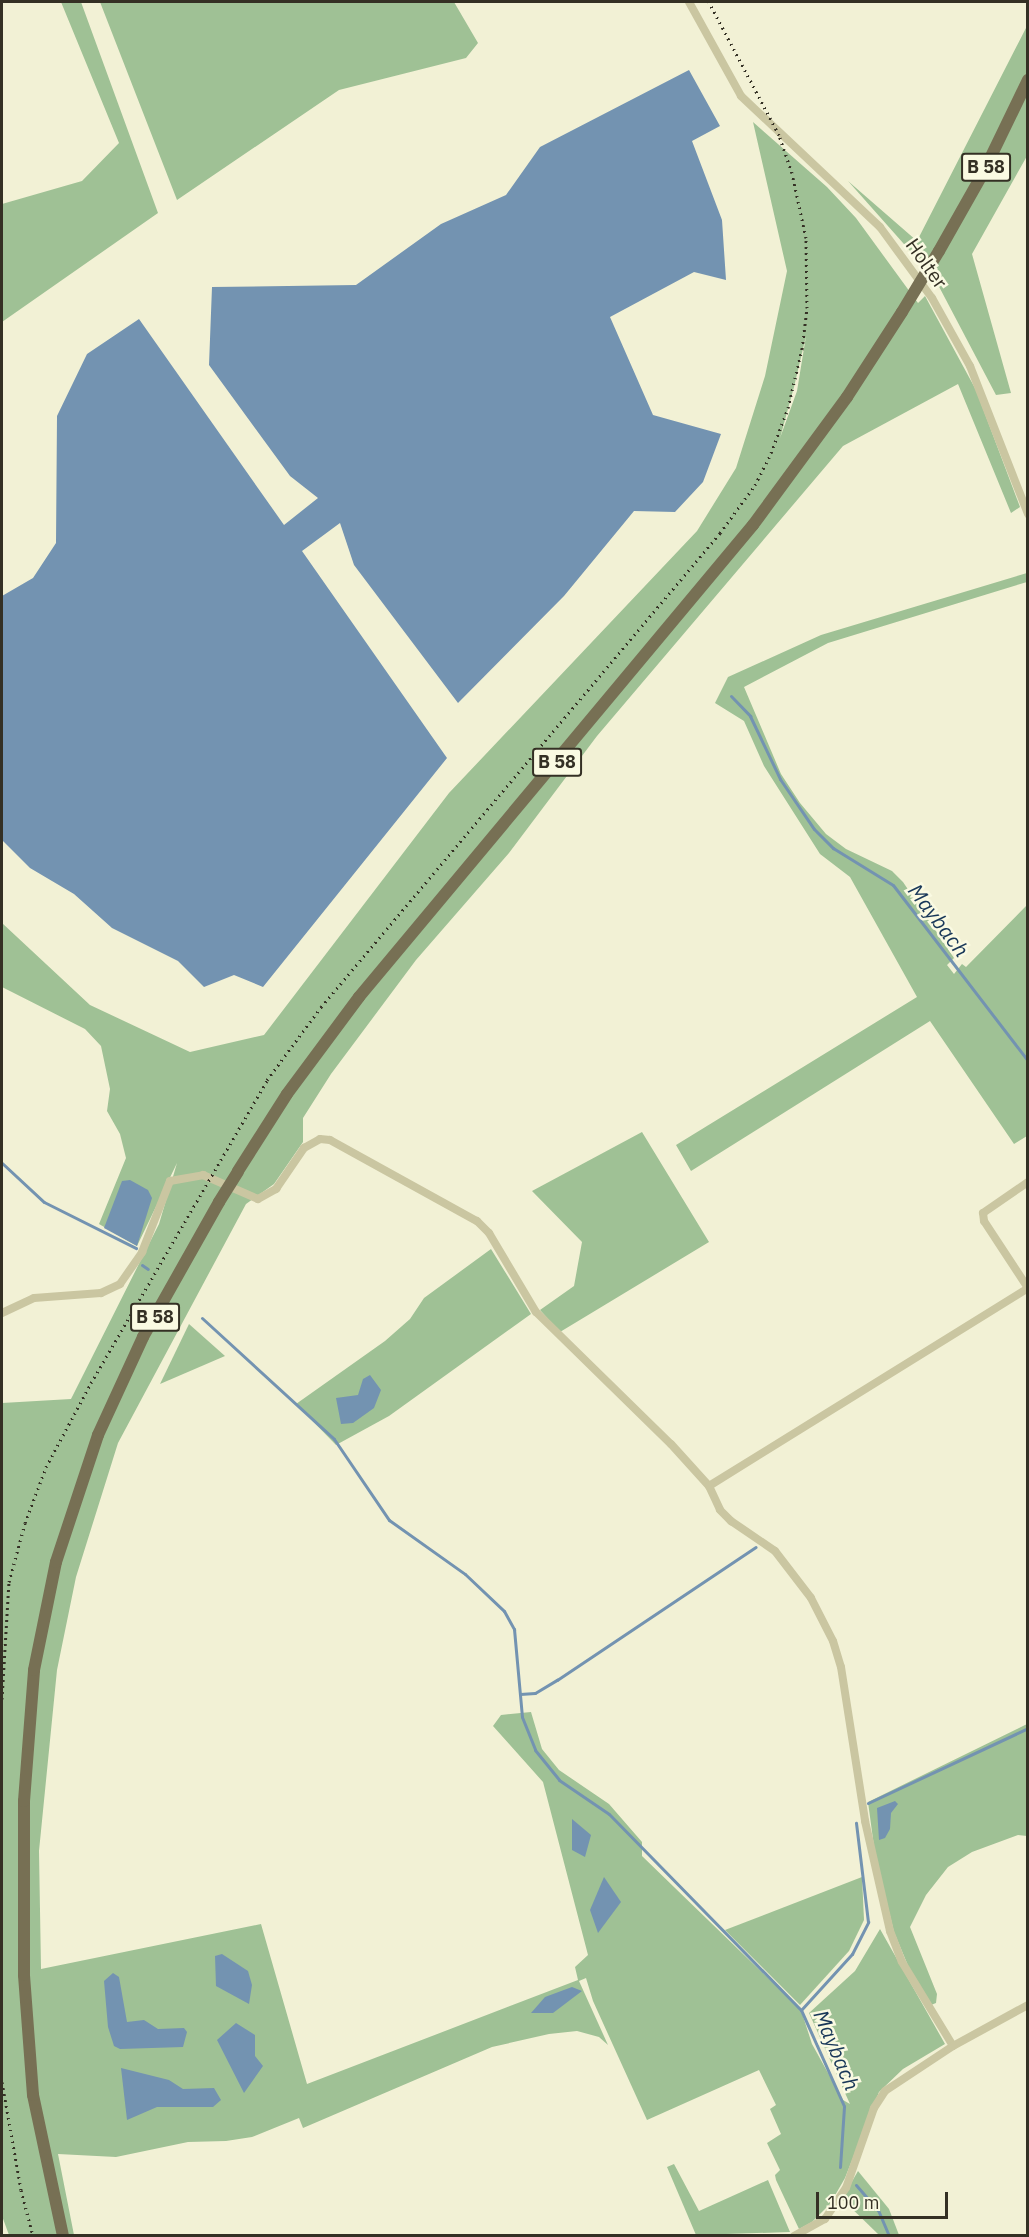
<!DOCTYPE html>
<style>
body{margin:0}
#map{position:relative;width:1029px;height:2237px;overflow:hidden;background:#f2f1d5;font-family:"IBM Plex Sans",sans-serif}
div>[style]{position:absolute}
.green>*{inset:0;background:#9fc195}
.water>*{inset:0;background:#7393b1}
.stream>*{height:3px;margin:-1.5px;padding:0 1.5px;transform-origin:1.5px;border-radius:1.5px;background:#7393b1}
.street>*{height:8px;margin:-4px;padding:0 4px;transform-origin:4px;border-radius:4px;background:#cac6a1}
.primary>*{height:12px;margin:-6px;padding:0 6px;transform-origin:6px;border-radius:6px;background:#777054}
.rail>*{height:3px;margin-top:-1.5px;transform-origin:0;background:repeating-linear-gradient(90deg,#343024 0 1.5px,transparent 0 6px)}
.primary-bridge>*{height:12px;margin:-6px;padding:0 6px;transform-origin:6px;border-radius:6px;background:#777054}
span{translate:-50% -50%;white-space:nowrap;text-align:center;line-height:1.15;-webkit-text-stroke:5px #fafae2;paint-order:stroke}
.shield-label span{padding:2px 4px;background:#fafae2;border:2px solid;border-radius:4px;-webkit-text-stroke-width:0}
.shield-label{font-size:18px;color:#343024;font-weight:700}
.street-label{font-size:20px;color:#343024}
.water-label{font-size:21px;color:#183758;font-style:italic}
.frame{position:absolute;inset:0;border:3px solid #343024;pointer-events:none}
.scale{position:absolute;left:816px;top:2192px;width:132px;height:27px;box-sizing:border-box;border:3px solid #343024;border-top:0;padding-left:8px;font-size:18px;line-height:21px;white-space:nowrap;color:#343024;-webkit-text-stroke:4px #fafae2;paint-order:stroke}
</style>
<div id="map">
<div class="green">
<div style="clip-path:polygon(61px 2px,81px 2px,158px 213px,2px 322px,2px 204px,82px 181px,119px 143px)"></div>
<div style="clip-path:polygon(100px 2px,454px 2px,478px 43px,466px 58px,339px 90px,177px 200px)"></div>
<div style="clip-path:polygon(1027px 26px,1027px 156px,972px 254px,1011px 393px,996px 395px,935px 279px,848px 181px,917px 241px)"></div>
<div style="clip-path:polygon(evenodd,753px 122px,827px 187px,856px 218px,918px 303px,925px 296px,976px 390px,1020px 507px,1011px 513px,958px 384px,843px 446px,597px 736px,509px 853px,416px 960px,331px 1074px,303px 1118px,303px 1142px,274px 1184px,246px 1204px,118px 1443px,76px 1577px,57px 1670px,39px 1851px,41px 1969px,261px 1924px,307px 2084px,578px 1980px,575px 1967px,588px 1955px,543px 1782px,493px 1726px,501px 1715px,531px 1712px,542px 1749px,559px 1770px,609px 1804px,642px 1842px,642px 1856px,801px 2010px,812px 2044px,843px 2100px,850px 2104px,809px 2013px,855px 1971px,880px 1929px,945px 2044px,903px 2069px,879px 2092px,845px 2178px,830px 2204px,812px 2222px,799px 2229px,776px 2180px,775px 2175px,780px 2170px,767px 2143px,781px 2134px,770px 2109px,776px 2105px,759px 2070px,647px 2120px,593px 2001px,586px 1978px,579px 1981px,608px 2045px,599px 2037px,577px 2031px,549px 2034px,492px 2047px,303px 2128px,299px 2118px,252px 2137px,226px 2141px,188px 2142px,116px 2157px,58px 2154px,74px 2235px,9px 2235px,2px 2216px,2px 1403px,71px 1399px,159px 1224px,177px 1163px,137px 1246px,99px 1224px,126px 1158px,120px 1134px,107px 1111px,110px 1089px,101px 1046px,85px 1029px,2px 987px,2px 923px,90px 1005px,190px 1052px,264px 1035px,449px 793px,697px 531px,736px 468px,765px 376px,787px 271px,753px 122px,806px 336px,797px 391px,780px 438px,794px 387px,806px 336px)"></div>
<div style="clip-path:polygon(1027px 573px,1027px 582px,828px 643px,744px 687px,781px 774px,800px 803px,826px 834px,846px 849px,892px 871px,903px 882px,954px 958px,947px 965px,954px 974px,962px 964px,966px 967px,1027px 905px,1027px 1136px,1014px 1144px,930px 1021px,691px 1171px,676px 1145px,917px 997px,850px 877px,820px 854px,764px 766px,744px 721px,715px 703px,728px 677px,821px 635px)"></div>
<div style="clip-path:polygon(642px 1132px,709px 1242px,560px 1332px,540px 1310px,574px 1286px,582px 1242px,532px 1191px)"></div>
<div style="clip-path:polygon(491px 1249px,531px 1314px,389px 1416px,336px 1445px,296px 1404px,385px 1341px,410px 1319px,424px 1298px)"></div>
<div style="clip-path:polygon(189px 1324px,225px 1356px,160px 1384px)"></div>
<div style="clip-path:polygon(1027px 1724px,1027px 1836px,1018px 1835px,972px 1852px,948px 1867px,926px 1895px,910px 1927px,937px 1994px,936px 2003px,931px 2005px,909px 1968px,894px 1932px,875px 1854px,868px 1802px)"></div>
<div style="clip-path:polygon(862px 1877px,864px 1920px,849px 1951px,800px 2005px,725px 1930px)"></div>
<div style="clip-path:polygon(674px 2164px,699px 2211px,768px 2180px,790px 2232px,696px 2235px,667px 2167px)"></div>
<div style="clip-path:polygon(858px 2171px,889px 2209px,899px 2235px,879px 2235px,842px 2199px)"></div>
</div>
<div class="water">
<div style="clip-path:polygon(689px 70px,720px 126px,692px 141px,722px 220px,726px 280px,694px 272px,610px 317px,653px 415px,721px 434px,703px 482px,675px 512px,634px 511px,564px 596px,458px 703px,354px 565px,340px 523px,302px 551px,447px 758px,263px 987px,234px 975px,204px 987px,178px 961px,112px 928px,74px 894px,30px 868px,2px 840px,2px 596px,33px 578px,56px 543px,57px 416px,87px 354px,139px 319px,284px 525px,318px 498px,290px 476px,209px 365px,212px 287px,356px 285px,441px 224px,506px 195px,540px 147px)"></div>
<div style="clip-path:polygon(130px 1180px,148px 1190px,152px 1198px,137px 1246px,104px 1228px,122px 1181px)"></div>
<div style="clip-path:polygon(370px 1375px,381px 1390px,374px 1408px,353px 1423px,341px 1424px,336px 1398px,358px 1395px,363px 1379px)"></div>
<div style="clip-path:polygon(895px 1801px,898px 1804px,891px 1813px,890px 1829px,885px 1838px,879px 1840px,877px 1808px)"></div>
<div style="clip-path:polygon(572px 1819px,591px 1835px,585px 1857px,572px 1850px)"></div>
<div style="clip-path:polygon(604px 1877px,621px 1902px,598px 1933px,590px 1910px)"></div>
<div style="clip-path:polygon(222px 1954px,248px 1971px,252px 1985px,249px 2004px,216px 1986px,215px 1956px)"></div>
<div style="clip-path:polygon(113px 1973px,119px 1977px,127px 2022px,144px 2020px,158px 2029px,184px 2028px,187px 2032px,183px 2047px,120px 2049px,114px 2046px,108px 2027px,104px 1981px)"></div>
<div style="clip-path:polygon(572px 1987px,582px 1991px,553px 2013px,531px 2013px,545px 1997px)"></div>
<div style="clip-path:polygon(236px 2023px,255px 2035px,255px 2056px,263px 2066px,244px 2093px,217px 2040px)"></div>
<div style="clip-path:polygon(121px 2068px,169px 2080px,183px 2089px,214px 2088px,221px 2100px,213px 2107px,157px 2107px,127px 2120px)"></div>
</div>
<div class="stream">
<div style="left:731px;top:696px;width:28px;rotate:46deg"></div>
<div style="left:750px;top:716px;width:70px;rotate:64.5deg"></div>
<div style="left:780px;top:779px;width:60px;rotate:55.8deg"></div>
<div style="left:814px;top:829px;width:27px;rotate:45deg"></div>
<div style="left:833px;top:848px;width:70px;rotate:31.7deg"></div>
<div style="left:893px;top:885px;width:222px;rotate:52.5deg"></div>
<div style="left:2px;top:1163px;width:57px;rotate:42.9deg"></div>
<div style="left:44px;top:1202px;width:103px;rotate:26.6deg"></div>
<div style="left:142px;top:1265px;width:7px;rotate:34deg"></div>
<div style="left:202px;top:1318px;width:179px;rotate:42.5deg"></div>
<div style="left:334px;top:1439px;width:98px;rotate:55.8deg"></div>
<div style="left:389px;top:1520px;width:93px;rotate:35.4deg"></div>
<div style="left:465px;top:1574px;width:54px;rotate:43.5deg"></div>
<div style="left:504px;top:1611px;width:21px;rotate:61deg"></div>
<div style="left:514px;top:1629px;width:88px;rotate:84.8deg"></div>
<div style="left:522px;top:1717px;width:35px;rotate:68deg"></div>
<div style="left:535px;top:1750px;width:38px;rotate:51deg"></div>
<div style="left:559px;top:1780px;width:60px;rotate:34.2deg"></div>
<div style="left:609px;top:1814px;width:274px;rotate:45.6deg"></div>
<div style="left:520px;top:1694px;width:15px;rotate:-4deg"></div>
<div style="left:535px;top:1693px;width:26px;rotate:-31deg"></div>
<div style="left:557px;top:1680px;width:239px;rotate:-33.8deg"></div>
<div style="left:868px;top:1803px;width:177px;rotate:-25.1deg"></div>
<div style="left:840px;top:2167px;width:61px;rotate:-86.2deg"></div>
<div style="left:844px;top:2106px;width:105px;rotate:-114.1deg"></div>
<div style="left:801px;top:2010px;width:76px;rotate:-47.7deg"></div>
<div style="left:852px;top:1954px;width:36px;rotate:-63deg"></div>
<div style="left:868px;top:1922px;width:100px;rotate:-96.9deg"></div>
<div style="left:856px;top:2185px;width:33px;rotate:49deg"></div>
<div style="left:878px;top:2210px;width:28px;rotate:67deg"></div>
</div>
<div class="street">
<div style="left:689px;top:2px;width:107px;rotate:61deg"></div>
<div style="left:741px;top:96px;width:191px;rotate:43.3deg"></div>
<div style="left:880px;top:227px;width:88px;rotate:53.8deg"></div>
<div style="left:932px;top:298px;width:78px;rotate:60.8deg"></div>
<div style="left:970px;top:366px;width:159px;rotate:68.6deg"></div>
<div style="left:2px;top:1313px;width:35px;rotate:-25deg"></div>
<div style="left:34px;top:1298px;width:67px;rotate:-4.3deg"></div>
<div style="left:101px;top:1293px;width:21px;rotate:-25deg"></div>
<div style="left:120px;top:1284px;width:39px;rotate:-55deg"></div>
<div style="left:142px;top:1252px;width:76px;rotate:-68.5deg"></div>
<div style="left:170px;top:1181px;width:34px;rotate:-10deg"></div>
<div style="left:203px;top:1175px;width:60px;rotate:23.6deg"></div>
<div style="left:258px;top:1199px;width:21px;rotate:-29deg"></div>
<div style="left:276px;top:1189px;width:50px;rotate:-55.7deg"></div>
<div style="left:304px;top:1148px;width:18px;rotate:-29deg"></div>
<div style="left:320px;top:1139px;width:10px;rotate:6deg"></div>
<div style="left:330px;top:1140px;width:168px;rotate:28.9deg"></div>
<div style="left:477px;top:1221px;width:17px;rotate:45deg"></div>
<div style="left:489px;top:1233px;width:92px;rotate:59.3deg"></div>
<div style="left:536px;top:1312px;width:189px;rotate:44.4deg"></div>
<div style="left:671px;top:1444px;width:57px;rotate:47.9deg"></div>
<div style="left:709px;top:1486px;width:26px;rotate:65deg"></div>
<div style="left:720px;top:1510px;width:16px;rotate:45deg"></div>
<div style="left:731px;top:1521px;width:53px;rotate:34.3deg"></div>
<div style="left:775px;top:1551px;width:59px;rotate:52.5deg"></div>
<div style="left:811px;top:1598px;width:48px;rotate:62.9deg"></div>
<div style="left:833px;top:1641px;width:27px;rotate:73deg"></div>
<div style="left:841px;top:1667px;width:156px;rotate:81.1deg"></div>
<div style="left:865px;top:1821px;width:113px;rotate:77.2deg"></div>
<div style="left:890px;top:1931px;width:33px;rotate:69deg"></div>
<div style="left:902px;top:1962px;width:98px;rotate:58.7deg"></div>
<div style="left:709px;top:1486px;width:375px;rotate:-31.8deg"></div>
<div style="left:1028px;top:1288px;width:80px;rotate:-123.3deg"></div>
<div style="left:984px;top:1221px;width:8px;rotate:-97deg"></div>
<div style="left:983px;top:1213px;width:55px;rotate:-34.6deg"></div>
<div style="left:794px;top:2236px;width:35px;rotate:-29deg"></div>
<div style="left:825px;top:2219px;width:37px;rotate:-56deg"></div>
<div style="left:846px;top:2188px;width:85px;rotate:-70.7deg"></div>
<div style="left:874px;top:2108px;width:20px;rotate:-57deg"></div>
<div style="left:885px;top:2091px;width:82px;rotate:-33.5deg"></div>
<div style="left:953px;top:2046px;width:85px;rotate:-28.7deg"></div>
</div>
<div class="primary">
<div style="left:939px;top:251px;width:87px;rotate:-60.5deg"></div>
<div style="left:982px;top:175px;width:106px;rotate:-64.2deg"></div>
<div style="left:238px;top:1171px;width:91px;rotate:-57.5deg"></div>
<div style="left:287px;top:1094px;width:121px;rotate:-53.4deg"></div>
<div style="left:359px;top:997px;width:615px;rotate:-50.15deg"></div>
<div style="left:753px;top:525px;width:159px;rotate:-53.7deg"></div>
<div style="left:847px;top:397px;width:101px;rotate:-57.1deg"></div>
<div style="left:63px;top:2236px;width:144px;rotate:-102deg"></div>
<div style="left:33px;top:2095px;width:120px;rotate:-94.3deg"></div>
<div style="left:24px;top:1975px;width:174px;rotate:-90deg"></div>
<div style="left:24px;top:1801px;width:131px;rotate:-85.6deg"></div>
<div style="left:34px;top:1670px;width:110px;rotate:-78.5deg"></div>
<div style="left:56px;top:1562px;width:134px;rotate:-71.7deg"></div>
<div style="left:98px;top:1435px;width:108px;rotate:-65.3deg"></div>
<div style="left:143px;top:1337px;width:155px;rotate:-60.6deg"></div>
</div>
<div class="rail">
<div style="left:2px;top:1699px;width:117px;rotate:-86.6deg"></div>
<div style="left:9px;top:1582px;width:61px;rotate:-74.8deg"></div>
<div style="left:25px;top:1523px;width:60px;rotate:-69.4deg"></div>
<div style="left:46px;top:1467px;width:95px;rotate:-61.8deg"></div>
<div style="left:91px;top:1383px;width:350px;rotate:-59.8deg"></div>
<div style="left:267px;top:1080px;width:91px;rotate:-53.5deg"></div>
<div style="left:321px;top:1007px;width:620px;rotate:-49.91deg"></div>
<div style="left:720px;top:533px;width:59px;rotate:-53.9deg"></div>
<div style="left:755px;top:485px;width:36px;rotate:-63deg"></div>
<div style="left:771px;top:453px;width:48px;rotate:-69.3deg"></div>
<div style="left:788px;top:408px;width:61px;rotate:-76.7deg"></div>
<div style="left:802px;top:349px;width:41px;rotate:-83deg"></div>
<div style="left:807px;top:308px;width:70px;rotate:-90.8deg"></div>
<div style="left:806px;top:238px;width:66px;rotate:-102.2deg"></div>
<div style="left:792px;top:173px;width:40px;rotate:-108.9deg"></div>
<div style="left:779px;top:135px;width:150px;rotate:-117.8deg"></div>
<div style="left:2px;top:2082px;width:110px;rotate:80deg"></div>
<div style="left:21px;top:2190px;width:48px;rotate:75.4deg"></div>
</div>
<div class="primary-bridge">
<div style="left:902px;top:312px;width:71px;rotate:-58.8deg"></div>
<div style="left:219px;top:1202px;width:36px;rotate:-58deg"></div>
</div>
<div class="shield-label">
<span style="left:986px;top:167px">B 58</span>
<span style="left:557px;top:762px">B 58</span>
<span style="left:155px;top:1317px">B 58</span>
</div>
<div class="street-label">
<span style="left:927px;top:263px;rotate:55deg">Holter</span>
</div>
<div class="water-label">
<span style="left:939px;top:920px;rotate:53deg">Maybach</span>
<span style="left:837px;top:2050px;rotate:67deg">Maybach</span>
</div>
<div class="frame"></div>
<div class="scale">100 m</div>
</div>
